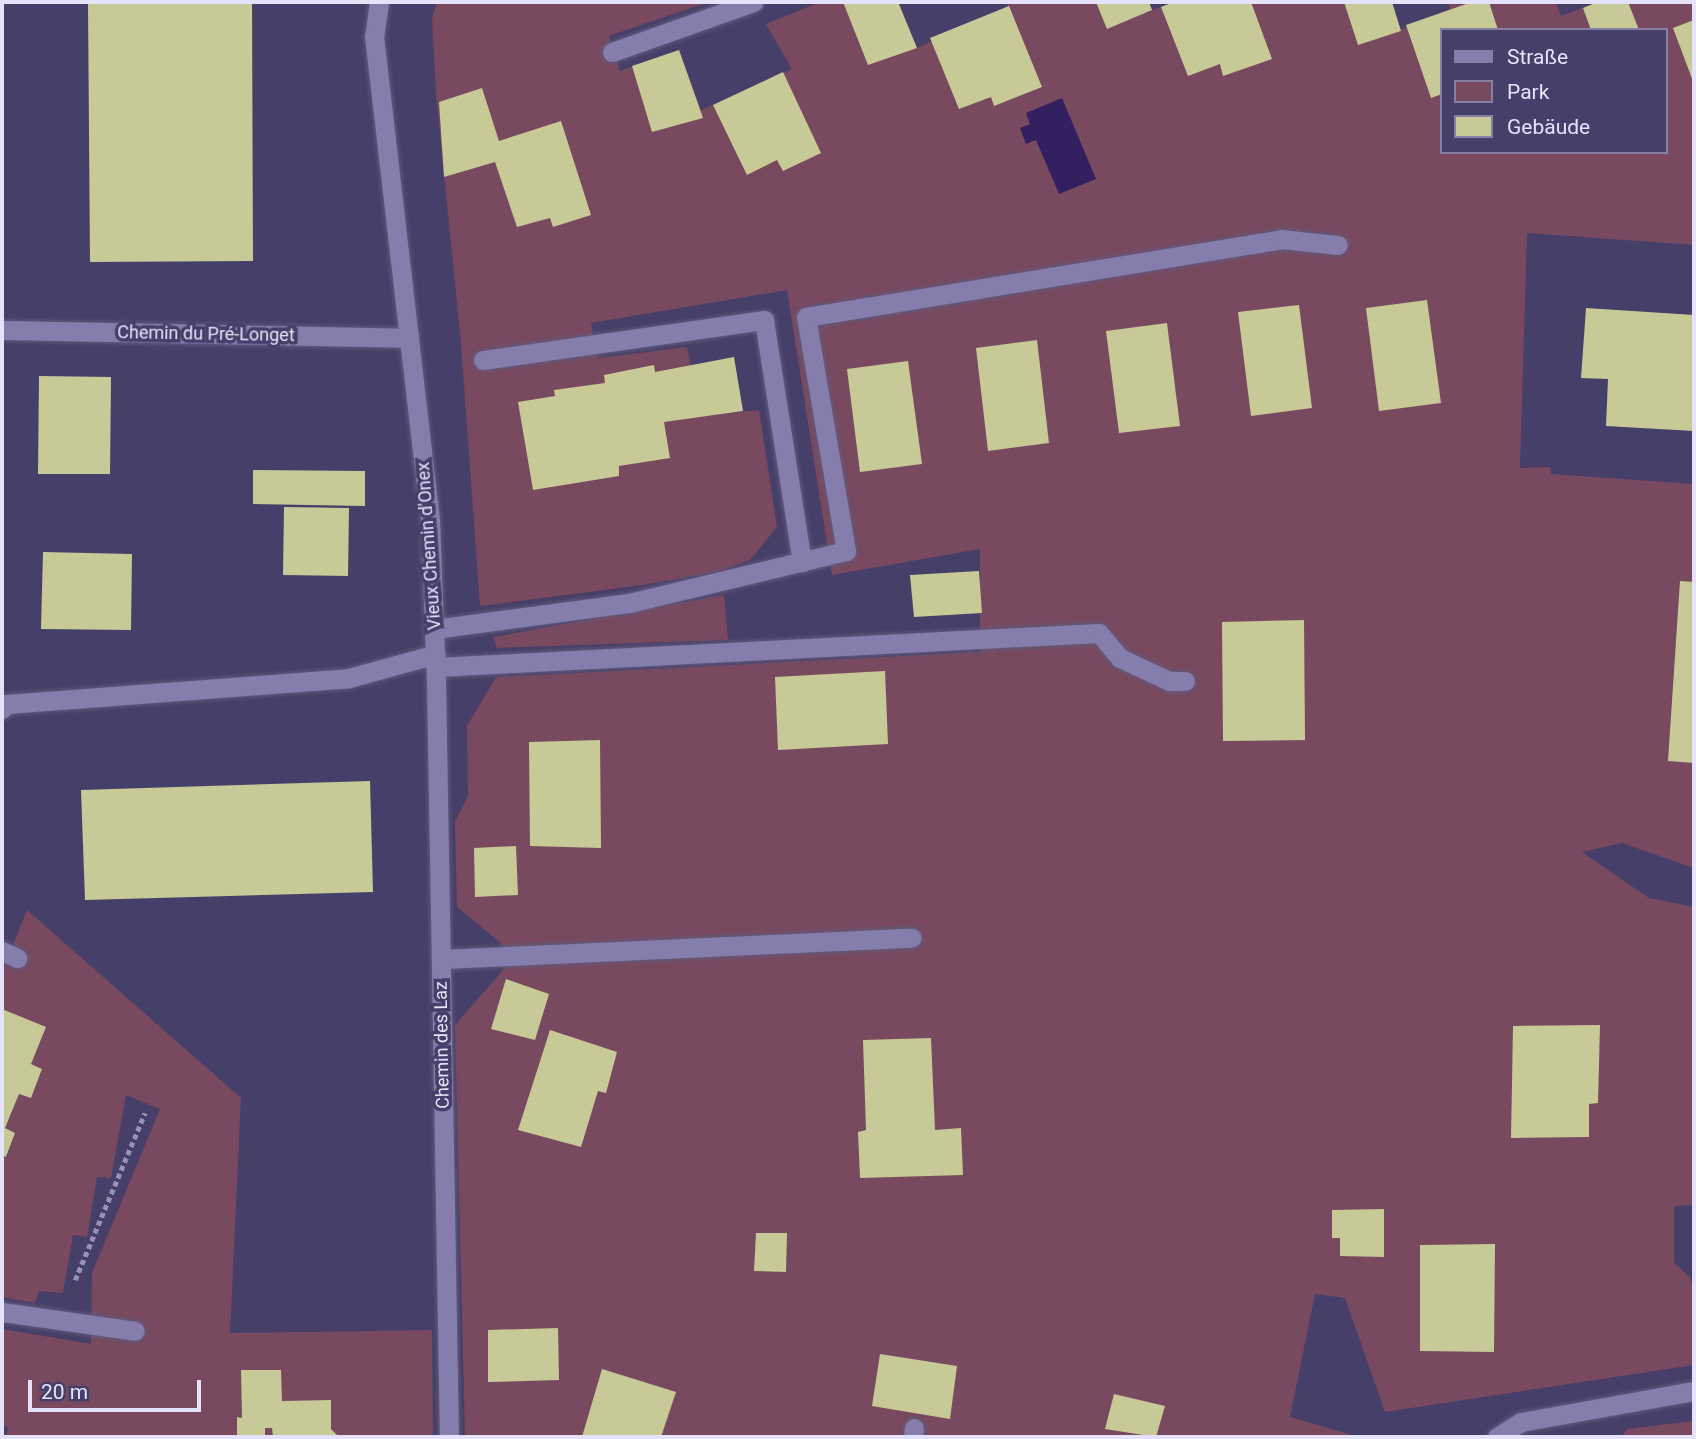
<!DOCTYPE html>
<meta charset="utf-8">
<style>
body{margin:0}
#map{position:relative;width:1696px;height:1439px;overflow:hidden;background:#463f69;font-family:Roboto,sans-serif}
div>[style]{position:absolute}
.green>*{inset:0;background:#79495f}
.water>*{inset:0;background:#322060}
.building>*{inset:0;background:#c7ca96}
.path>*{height:4.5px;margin-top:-2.25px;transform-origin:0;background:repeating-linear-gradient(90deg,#9893b5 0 5px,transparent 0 8.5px)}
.roads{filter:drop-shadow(0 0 2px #615a7d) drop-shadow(0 0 2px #615a7d)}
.service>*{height:19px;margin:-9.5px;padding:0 9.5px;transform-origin:9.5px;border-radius:9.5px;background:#857ead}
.pedestrian>*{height:19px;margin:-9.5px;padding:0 9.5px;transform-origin:9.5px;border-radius:9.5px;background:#857ead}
.minor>*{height:19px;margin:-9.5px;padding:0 9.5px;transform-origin:9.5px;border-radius:9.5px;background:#857ead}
span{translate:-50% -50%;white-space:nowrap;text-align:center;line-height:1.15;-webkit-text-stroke:7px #463f69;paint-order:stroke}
.street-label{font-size:18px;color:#e5e2fc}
.frame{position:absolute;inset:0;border:4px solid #e5e2fc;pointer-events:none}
.legend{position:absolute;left:1440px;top:28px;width:228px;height:126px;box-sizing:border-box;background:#463f69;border:2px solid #8680a4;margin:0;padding:9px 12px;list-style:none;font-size:21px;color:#e5e2fc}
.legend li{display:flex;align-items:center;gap:14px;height:35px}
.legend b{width:35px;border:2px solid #8680a4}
.scale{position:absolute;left:28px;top:1380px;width:173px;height:32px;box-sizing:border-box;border:4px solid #e5e2fc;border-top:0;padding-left:9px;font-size:21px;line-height:24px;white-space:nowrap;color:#e5e2fc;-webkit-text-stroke:5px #463f69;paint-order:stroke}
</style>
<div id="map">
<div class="green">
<div style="clip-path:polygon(evenodd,437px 2px,709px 2px,609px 36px,620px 71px,679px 50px,701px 110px,792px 69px,766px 24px,820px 2px,899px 2px,917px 48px,1008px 6px,1007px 2px,1149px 2px,1152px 10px,1174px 2px,1391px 2px,1401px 30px,1450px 9px,1448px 2px,1556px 2px,1561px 16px,1597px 2px,1694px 2px,1694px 245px,1527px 233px,1520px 468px,1550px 467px,1551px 474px,1694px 484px,1694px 868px,1622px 843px,1582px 852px,1649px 898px,1694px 907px,1694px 1205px,1674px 1206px,1674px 1263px,1690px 1277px,1694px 1294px,1694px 1365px,1385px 1412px,1345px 1298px,1315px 1294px,1290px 1417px,1359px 1437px,465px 1437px,455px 1025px,504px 969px,501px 943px,457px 907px,455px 822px,468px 796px,467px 726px,496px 677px,980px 652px,980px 549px,832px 575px,787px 290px,591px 323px,598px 358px,687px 347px,701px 416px,759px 410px,777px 527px,750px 560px,716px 572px,643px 585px,480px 606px,461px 344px,436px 94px,432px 18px,437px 2px,1442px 30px,1666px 30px,1666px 152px,1442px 152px,1442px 30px)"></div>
<div style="clip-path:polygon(724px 595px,728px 640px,497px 648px,493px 637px)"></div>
<div style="clip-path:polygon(27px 910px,241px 1098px,230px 1333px,432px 1330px,433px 1437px,5px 1437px,9px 1428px,2px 1425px,2px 1329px,91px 1344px,92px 1273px,160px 1109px,126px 1095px,111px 1178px,97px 1177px,87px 1237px,73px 1235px,63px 1293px,39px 1291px,35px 1303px,2px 1297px,2px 1155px,7px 1157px,15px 1133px,5px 1128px,19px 1094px,31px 1097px,42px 1069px,31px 1064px,45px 1027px,2px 1009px,2px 973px)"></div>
<div style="clip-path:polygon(1694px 1421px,1694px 1437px,1622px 1437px,1627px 1429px)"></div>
</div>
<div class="water">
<div style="clip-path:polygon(1062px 98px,1096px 179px,1059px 194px,1036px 140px,1026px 144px,1020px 128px,1030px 124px,1026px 113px)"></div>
</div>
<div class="building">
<div style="clip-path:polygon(88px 2px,252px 2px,253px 261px,90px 262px)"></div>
<div style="clip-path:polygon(843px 2px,898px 2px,917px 48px,868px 65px)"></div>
<div style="clip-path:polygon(1096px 2px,1149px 2px,1152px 10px,1107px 29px)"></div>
<div style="clip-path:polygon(1174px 2px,1251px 2px,1272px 59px,1223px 76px,1220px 64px,1188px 76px,1161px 7px)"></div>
<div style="clip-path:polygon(1344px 2px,1392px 2px,1401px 31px,1358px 45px)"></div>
<div style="clip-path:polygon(1472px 2px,1489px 2px,1498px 30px,1442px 30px,1442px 94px,1431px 98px,1406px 25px)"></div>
<div style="clip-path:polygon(1598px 2px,1628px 2px,1639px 30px,1591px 30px,1583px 8px)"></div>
<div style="clip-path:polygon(1009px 6px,1042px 87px,994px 106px,991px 97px,959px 109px,930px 38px)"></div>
<div style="clip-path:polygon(1694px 20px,1694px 84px,1673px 28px)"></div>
<div style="clip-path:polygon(679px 50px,703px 118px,652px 132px,632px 66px)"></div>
<div style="clip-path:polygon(783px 72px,821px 153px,783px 171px,777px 160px,747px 175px,713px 105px)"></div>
<div style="clip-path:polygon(482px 88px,499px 141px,561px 121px,591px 215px,553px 227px,550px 218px,517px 227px,495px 162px,444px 177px,439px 102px)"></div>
<div style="clip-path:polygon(1427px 300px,1441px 403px,1379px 411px,1366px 308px)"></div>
<div style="clip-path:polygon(1299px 305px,1312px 408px,1251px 416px,1238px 312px)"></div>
<div style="clip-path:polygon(1586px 308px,1694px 315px,1694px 431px,1606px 426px,1608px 379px,1581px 378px)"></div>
<div style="clip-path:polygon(1167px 323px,1180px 426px,1119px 433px,1106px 331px)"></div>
<div style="clip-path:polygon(1037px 340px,1049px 443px,988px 451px,976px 348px)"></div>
<div style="clip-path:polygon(734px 357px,743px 411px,664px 422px,670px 458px,619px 466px,619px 476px,533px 490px,518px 402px,555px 396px,554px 390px,605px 383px,604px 375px,654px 365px,655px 372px)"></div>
<div style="clip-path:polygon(908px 361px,922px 464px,860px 472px,847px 369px)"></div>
<div style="clip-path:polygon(39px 376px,111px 377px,110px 474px,38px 474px)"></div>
<div style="clip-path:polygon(253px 470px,365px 471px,365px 506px,253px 504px)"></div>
<div style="clip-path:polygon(284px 507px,349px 508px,348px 576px,283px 575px)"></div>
<div style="clip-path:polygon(43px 552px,132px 554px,131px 630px,41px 629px)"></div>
<div style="clip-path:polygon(979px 571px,982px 613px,914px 617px,910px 575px)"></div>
<div style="clip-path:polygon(1680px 581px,1694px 582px,1694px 763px,1668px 761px)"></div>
<div style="clip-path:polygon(1304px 620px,1305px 740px,1223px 741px,1222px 622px)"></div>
<div style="clip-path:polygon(885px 671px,888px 744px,778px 750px,775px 677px)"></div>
<div style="clip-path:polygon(600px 740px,601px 848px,530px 846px,529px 742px)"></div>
<div style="clip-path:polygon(370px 781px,373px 892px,85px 900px,81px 790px)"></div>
<div style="clip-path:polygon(516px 846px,518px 895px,475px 897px,474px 848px)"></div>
<div style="clip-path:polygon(506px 979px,549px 994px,535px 1040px,491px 1029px)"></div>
<div style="clip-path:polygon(2px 1009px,46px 1027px,31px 1064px,42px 1069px,31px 1098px,19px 1094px,5px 1128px,15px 1133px,6px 1157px,2px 1155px)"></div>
<div style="clip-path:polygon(1600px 1025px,1598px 1103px,1589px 1104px,1589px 1137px,1511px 1138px,1513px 1026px)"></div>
<div style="clip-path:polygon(550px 1030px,617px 1052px,606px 1093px,598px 1091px,581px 1147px,518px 1130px)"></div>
<div style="clip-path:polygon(931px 1038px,935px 1130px,961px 1128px,963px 1175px,860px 1178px,858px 1132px,866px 1130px,863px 1040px)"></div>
<div style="clip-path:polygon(1384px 1209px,1384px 1257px,1340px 1256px,1340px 1238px,1332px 1238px,1332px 1210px)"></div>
<div style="clip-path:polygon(756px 1233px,787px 1233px,786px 1272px,754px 1271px)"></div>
<div style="clip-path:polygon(1495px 1244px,1494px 1352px,1420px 1351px,1420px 1245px)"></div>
<div style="clip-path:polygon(558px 1328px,559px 1380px,488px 1382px,488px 1330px)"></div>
<div style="clip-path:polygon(880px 1354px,957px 1366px,950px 1419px,872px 1406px)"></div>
<div style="clip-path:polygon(602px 1369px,676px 1392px,661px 1437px,582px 1437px)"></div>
<div style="clip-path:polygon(241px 1370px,281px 1370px,282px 1401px,331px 1400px,331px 1429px,339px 1437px,273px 1437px,272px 1428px,265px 1428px,265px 1437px,237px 1437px,237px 1417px,242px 1418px)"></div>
<div style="clip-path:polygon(1114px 1394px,1165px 1406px,1156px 1437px,1105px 1429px)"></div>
</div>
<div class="path">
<div style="left:75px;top:1280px;width:181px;rotate:-67.3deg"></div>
</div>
<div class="roads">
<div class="service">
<div style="left:483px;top:360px;width:284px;rotate:-8.1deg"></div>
<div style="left:764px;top:320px;width:245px;rotate:81.1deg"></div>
<div style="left:434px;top:629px;width:197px;rotate:-7.6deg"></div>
<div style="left:629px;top:603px;width:223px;rotate:-13.5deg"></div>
<div style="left:846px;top:551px;width:237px;rotate:-99.7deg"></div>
<div style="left:806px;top:317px;width:481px;rotate:-9.3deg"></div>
<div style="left:1281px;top:239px;width:57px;rotate:6deg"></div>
<div style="left:436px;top:667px;width:664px;rotate:-2.94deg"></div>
<div style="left:1099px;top:633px;width:33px;rotate:50deg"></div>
<div style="left:1120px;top:658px;width:54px;rotate:25.1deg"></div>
<div style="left:1169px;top:681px;width:16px"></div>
<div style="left:2px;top:951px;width:17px;rotate:25deg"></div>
<div style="left:441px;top:959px;width:471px;rotate:-2.6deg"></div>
<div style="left:913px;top:1437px;width:9px;rotate:-84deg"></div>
</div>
<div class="pedestrian">
<div style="left:2px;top:1312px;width:134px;rotate:8.1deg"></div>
</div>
<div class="minor">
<div style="left:379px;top:2px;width:34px;rotate:98deg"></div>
<div style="left:374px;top:36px;width:486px;rotate:83.4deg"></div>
<div style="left:430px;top:519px;width:161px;rotate:87.9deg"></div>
<div style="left:436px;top:680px;width:757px;rotate:89.02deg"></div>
<div style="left:612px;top:52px;width:150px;rotate:-19.5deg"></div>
<div style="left:2px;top:330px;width:407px;rotate:1.1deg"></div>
<div style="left:2px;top:709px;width:6px;rotate:-51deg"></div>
<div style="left:6px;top:704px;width:344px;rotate:-4.3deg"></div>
<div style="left:349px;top:678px;width:90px;rotate:-15.4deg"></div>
<div style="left:1497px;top:1437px;width:28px;rotate:-32deg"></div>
<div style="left:1521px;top:1422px;width:176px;rotate:-10.2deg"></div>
</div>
</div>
<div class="street-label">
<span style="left:206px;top:334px;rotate:1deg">Chemin du Pré-Longet</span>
<span style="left:429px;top:546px;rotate:-94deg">Vieux Chemin d'Onex</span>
<span style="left:442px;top:1045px;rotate:-91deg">Chemin des Laz</span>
</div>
<div class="frame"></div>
<ul class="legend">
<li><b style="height:9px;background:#857ead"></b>Straße</li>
<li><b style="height:19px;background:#79495f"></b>Park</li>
<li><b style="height:19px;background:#c7ca96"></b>Gebäude</li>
</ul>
<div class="scale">20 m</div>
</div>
